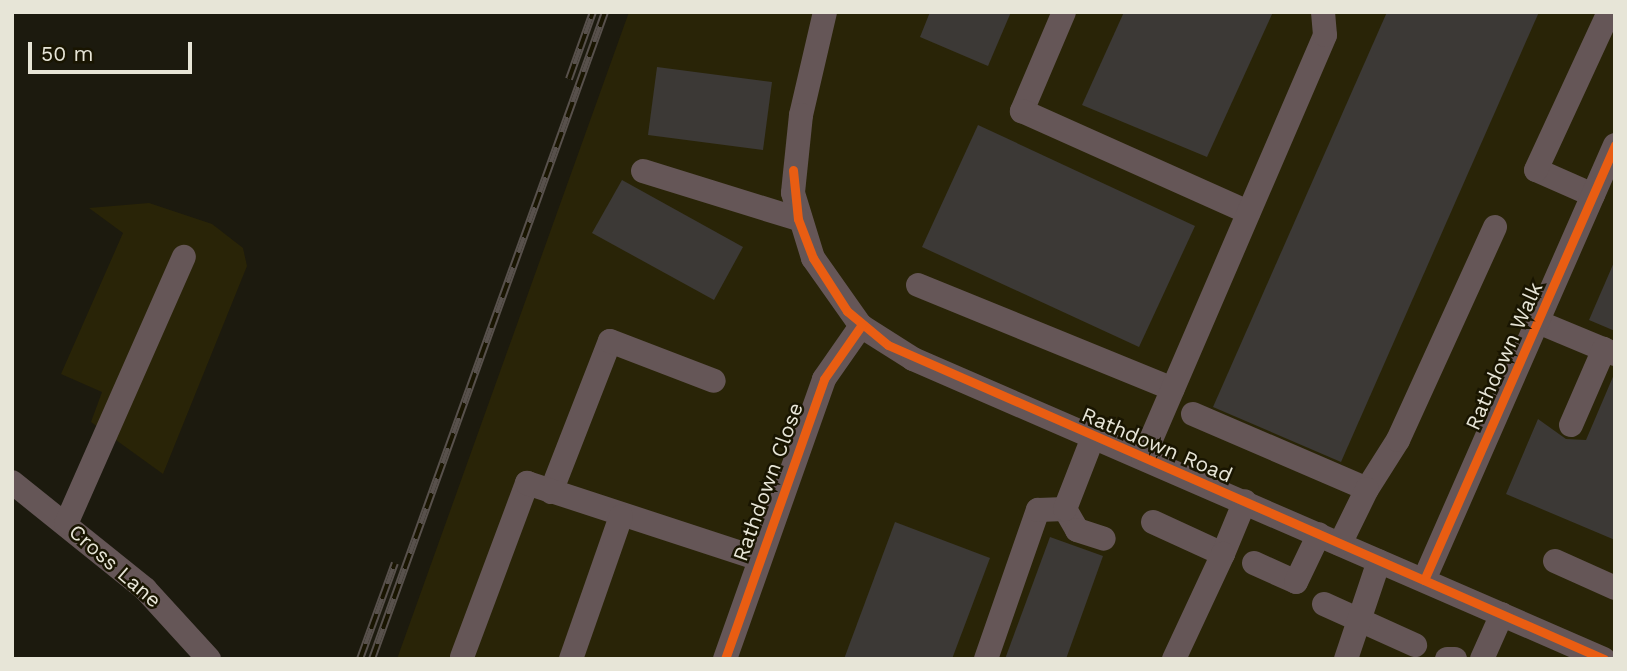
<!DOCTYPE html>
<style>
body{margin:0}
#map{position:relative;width:1627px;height:671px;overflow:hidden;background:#1c1a0e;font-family:"Work Sans",sans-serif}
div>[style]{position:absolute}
.built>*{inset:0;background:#292407}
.building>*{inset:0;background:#3c3936}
.minor>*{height:24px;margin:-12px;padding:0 12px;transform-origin:12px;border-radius:12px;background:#655657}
.rail>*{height:8px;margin-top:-4px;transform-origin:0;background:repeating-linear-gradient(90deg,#191501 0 16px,#58514c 0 32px);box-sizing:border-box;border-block:2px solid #58514c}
.cycleway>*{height:9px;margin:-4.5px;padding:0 4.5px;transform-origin:4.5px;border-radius:4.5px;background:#e95d12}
span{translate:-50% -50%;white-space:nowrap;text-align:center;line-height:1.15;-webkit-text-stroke:5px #191501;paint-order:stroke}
.street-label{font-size:21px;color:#e7e5d7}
.frame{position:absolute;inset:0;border:14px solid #e7e5d7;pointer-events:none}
.scale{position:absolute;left:28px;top:42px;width:164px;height:32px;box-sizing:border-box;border:4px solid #e7e5d7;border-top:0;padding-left:9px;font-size:21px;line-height:24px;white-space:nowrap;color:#e7e5d7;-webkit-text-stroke:5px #191501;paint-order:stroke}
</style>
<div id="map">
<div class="built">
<div style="clip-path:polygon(629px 12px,1615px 12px,1615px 659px,397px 659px)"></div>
<div style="clip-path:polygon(149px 203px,212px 224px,243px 248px,247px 266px,163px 474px,91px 422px,102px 392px,61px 374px,123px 233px,89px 208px)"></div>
</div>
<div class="building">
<div style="clip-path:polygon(930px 12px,1011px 12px,988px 66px,920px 37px)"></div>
<div style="clip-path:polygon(1124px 12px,1273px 12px,1207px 157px,1082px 105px)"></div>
<div style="clip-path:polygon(1387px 12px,1539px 12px,1341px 462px,1213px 407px)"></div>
<div style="clip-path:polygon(657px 67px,772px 82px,763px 150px,648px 135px)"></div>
<div style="clip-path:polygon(978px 125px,1195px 226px,1139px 347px,922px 247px)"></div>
<div style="clip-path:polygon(622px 180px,743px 247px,714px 300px,592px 233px)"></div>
<div style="clip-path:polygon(1615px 260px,1615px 331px,1589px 320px)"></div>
<div style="clip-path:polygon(1615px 372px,1615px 540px,1506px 494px,1538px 419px,1566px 439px,1586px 440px)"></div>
<div style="clip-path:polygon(895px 522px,990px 558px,952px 659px,844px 659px)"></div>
<div style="clip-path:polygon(1050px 537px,1103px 556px,1066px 659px,1005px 659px)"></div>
</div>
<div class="minor">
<div style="left:825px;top:12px;width:106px;rotate:103.1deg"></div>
<div style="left:801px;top:115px;width:78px;rotate:95.9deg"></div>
<div style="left:793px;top:193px;width:68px;rotate:72.9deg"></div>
<div style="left:813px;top:258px;width:83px;rotate:54.8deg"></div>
<div style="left:861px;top:326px;width:62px;rotate:32.4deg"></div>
<div style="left:913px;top:359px;width:753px;rotate:23.47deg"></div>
<div style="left:1064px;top:12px;width:108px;rotate:113deg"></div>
<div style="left:1022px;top:111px;width:248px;rotate:24.1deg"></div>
<div style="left:643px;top:171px;width:162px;rotate:17.2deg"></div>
<div style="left:1593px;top:195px;width:62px;rotate:-156.3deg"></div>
<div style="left:1536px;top:170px;width:174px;rotate:-65.2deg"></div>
<div style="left:918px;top:285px;width:275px;rotate:22.2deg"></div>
<div style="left:1538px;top:322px;width:83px;rotate:22.6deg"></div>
<div style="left:1193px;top:414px;width:189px;rotate:23.3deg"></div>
<div style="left:1367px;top:489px;width:58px;rotate:-57.7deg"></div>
<div style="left:1398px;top:440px;width:234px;rotate:-65.5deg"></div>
<div style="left:1571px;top:425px;width:83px;rotate:-66.5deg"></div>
<div style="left:1143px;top:458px;width:460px;rotate:-66.7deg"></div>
<div style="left:1325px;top:35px;width:23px;rotate:-95deg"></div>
<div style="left:12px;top:482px;width:171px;rotate:38.8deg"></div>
<div style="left:145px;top:589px;width:95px;rotate:47.6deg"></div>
<div style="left:551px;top:492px;width:162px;rotate:-68.7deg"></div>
<div style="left:610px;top:341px;width:111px;rotate:21deg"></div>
<div style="left:1065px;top:509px;width:24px;rotate:60deg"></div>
<div style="left:1077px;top:530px;width:28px;rotate:18deg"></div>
<div style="left:1153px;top:522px;width:77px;rotate:24.6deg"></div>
<div style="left:1223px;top:554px;width:57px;rotate:-67.5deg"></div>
<div style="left:66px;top:524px;width:292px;rotate:-66.2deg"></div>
<div style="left:1340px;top:544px;width:61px;rotate:-63.9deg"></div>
<div style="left:1555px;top:561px;width:66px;rotate:24.2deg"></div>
<div style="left:1254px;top:563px;width:46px;rotate:24.3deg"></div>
<div style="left:1296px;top:582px;width:53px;rotate:-64.4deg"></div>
<div style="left:1424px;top:580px;width:475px;rotate:-66.3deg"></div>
<div style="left:1324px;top:604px;width:100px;rotate:24.3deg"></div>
<div style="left:462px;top:657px;width:186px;rotate:-69.5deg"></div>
<div style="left:527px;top:483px;width:244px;rotate:18.1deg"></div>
<div style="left:571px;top:659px;width:151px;rotate:-70.7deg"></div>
<div style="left:725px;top:659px;width:297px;rotate:-70.5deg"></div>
<div style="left:824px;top:379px;width:65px;rotate:-55.1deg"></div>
<div style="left:986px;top:659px;width:158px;rotate:-70.8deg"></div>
<div style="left:1038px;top:510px;width:27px;rotate:-2deg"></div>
<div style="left:1065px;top:509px;width:77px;rotate:-68.7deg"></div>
<div style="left:1174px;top:659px;width:116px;rotate:-65deg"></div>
<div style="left:1346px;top:659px;width:103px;rotate:-71.4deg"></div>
<div style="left:1447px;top:659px;width:8px"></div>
<div style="left:1482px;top:659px;width:49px;rotate:-66deg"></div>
</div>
<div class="rail">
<div style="left:569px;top:79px;width:71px;rotate:-70.3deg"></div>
<div style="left:360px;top:659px;width:102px;rotate:-70deg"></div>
<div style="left:372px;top:659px;width:688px;rotate:-70.19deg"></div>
</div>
<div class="cycleway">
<div style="left:793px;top:170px;width:49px;rotate:84.2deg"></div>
<div style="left:798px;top:219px;width:42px;rotate:69deg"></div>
<div style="left:813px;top:258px;width:63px;rotate:57.3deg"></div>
<div style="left:847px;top:311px;width:53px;rotate:39.7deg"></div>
<div style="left:888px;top:345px;width:782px;rotate:23.68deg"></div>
<div style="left:1424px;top:580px;width:475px;rotate:-66.3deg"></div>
<div style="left:725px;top:659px;width:297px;rotate:-70.5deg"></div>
<div style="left:824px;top:379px;width:65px;rotate:-55.1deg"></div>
</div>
<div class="street-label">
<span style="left:1504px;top:356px;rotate:-66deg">Rathdown Walk</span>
<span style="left:1157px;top:445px;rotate:23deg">Rathdown Road</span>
<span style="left:768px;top:482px;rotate:-70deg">Rathdown Close</span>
<span style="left:115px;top:566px;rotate:41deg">Cross Lane</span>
</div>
<div class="frame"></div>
<div class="scale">50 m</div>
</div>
